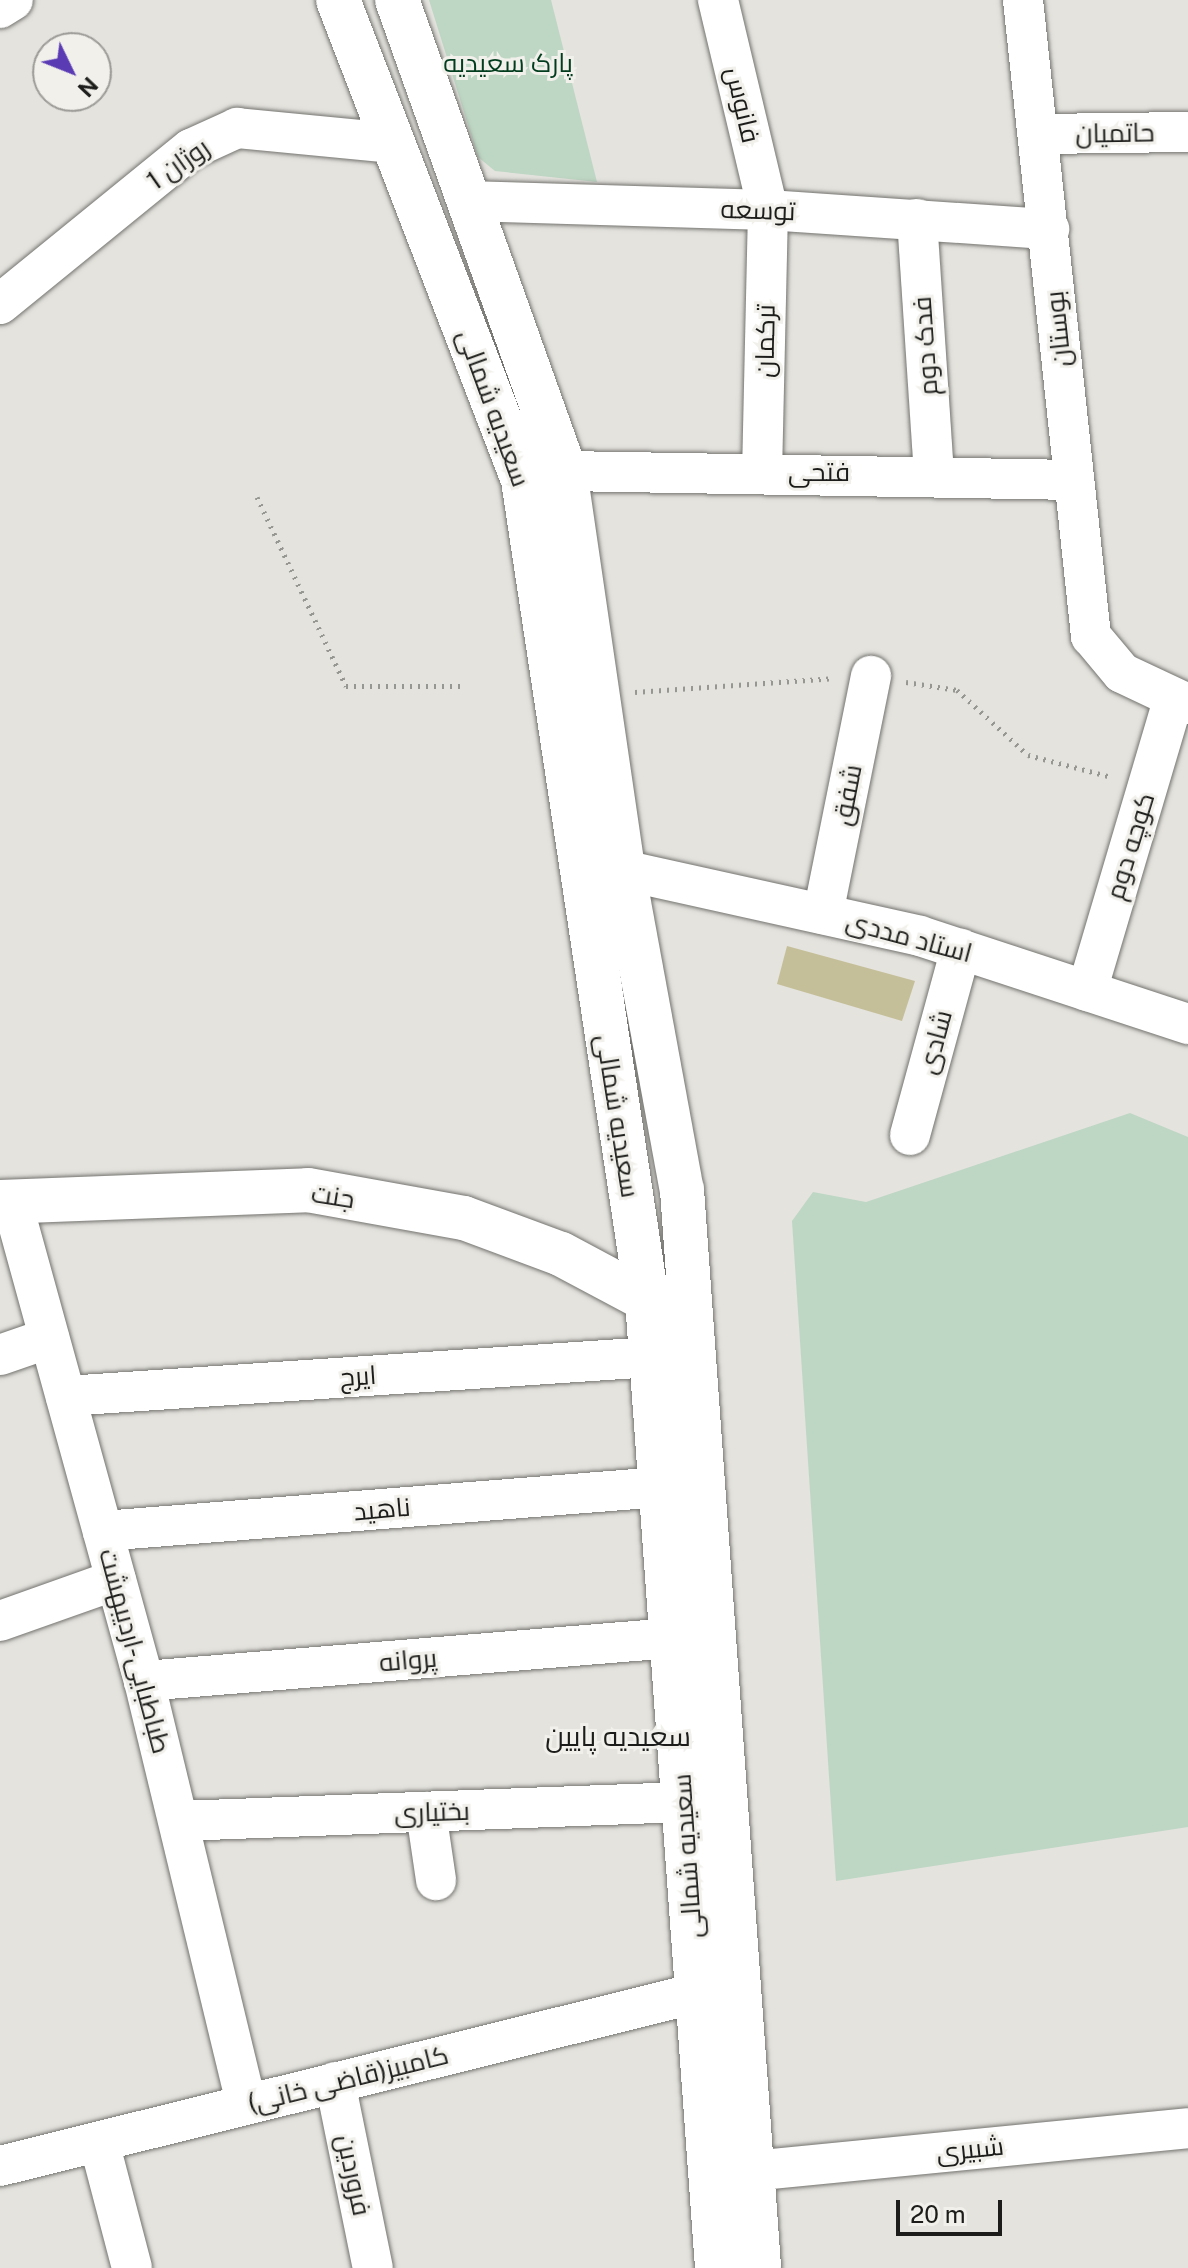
<!DOCTYPE html>
<meta charset="utf-8">
<style>
body{margin:0}
#map{position:relative;width:1188px;height:2268px;overflow:hidden;background:#e4e3de;font-family:"Public Sans",Cairo,sans-serif}
div>[style]{position:absolute}
.green>*{inset:0;background:#bed6c4}
.building>*{inset:0;background:#c5bf99}
.path>*{height:5px;margin-top:-2.5px;transform-origin:0;background:repeating-linear-gradient(90deg,#969692 0 2px,transparent 0 8px)}
.roads{filter:drop-shadow(0 0 2px #74736f) drop-shadow(0 0 2px #74736f)}
.street>*{height:40px;margin:-20px;padding:0 20px;transform-origin:20px;border-radius:20px;background:#fff}
.secondary>*{height:44px;margin:-22px;padding:0 22px;transform-origin:22px;border-radius:22px;background:#fff}
span{translate:-50% -50%;white-space:nowrap;text-align:center;line-height:1.15;-webkit-text-stroke:6px #f1f0eb;paint-order:stroke}
.park-label{font-size:26px;color:#003c1d}
.street-label{font-size:26px;color:#1c1c1a}
.neighbourhood-label{font-size:28px;color:#1c1c1a}
.north{position:absolute;left:32px;top:32px;width:80px;height:80px;box-sizing:border-box;background:#f1f0eb;border:2px solid #9c9b97;border-radius:50%;rotate:133deg;font-size:22px;font-weight:700;line-height:32px;text-align:center;color:#1c1c1a}
.north::after{content:'';display:block;margin:auto;width:28px;height:36px;background:#5a3bb4;clip-path:polygon(50% 0,100% 100%,50% 72%,0 100%)}
.scale{position:absolute;left:896px;top:2200px;width:106px;height:36px;box-sizing:border-box;border:4px solid #1c1c1a;border-top:0;padding-left:10px;font-size:24px;line-height:28px;white-space:nowrap;color:#1c1c1a;-webkit-text-stroke:6px #f1f0eb;paint-order:stroke}
</style>
<div id="map">
<div class="green">
<div style="clip-path:polygon(429px 0,551px 0,597px 182px,495px 171px,478px 157px)"></div>
<div style="clip-path:polygon(1130px 1113px,1188px 1137px,1188px 1827px,836px 1881px,792px 1221px,813px 1192px,866px 1202px)"></div>
</div>
<div class="building">
<div style="clip-path:polygon(787px 946px,915px 981px,902px 1021px,777px 984px)"></div>
</div>
<div class="path">
<div style="left:257px;top:497px;width:209px;rotate:64.8deg"></div>
<div style="left:346px;top:686px;width:120px"></div>
<div style="left:906px;top:682px;width:52px;rotate:8.9deg"></div>
<div style="left:957px;top:690px;width:96px;rotate:42.5deg"></div>
<div style="left:1028px;top:755px;width:87px;rotate:14.7deg"></div>
<div style="left:635px;top:692px;width:198px;rotate:-4deg"></div>
</div>
<div class="roads">
<div class="street">
<div style="left:718px;top:0;width:216px;rotate:76.6deg"></div>
<div style="left:768px;top:210px;width:262px;rotate:91.3deg"></div>
<div style="left:1023px;top:0;width:640px;rotate:83.9deg"></div>
<div style="left:1091px;top:636px;width:48px;rotate:50deg"></div>
<div style="left:1122px;top:673px;width:73px;rotate:25.2deg"></div>
<div style="left:0;top:8px;width:15px;rotate:-32deg"></div>
<div style="left:1042px;top:134px;width:146px;rotate:-0.8deg"></div>
<div style="left:467px;top:201px;width:301px;rotate:1.7deg"></div>
<div style="left:768px;top:210px;width:282px;rotate:3.9deg"></div>
<div style="left:917px;top:219px;width:255px;rotate:86.2deg"></div>
<div style="left:0;top:304px;width:246px;rotate:-39.1deg"></div>
<div style="left:191px;top:149px;width:51px;rotate:-24.5deg"></div>
<div style="left:237px;top:128px;width:158px;rotate:5.5deg"></div>
<div style="left:565px;top:471px;width:508px;rotate:1.01deg"></div>
<div style="left:623px;top:870px;width:304px;rotate:12.5deg"></div>
<div style="left:920px;top:936px;width:282px;rotate:18.2deg"></div>
<div style="left:823px;top:914px;width:243px;rotate:-78.6deg"></div>
<div style="left:1087px;top:991px;width:302px;rotate:-73.5deg"></div>
<div style="left:910px;top:1135px;width:193px;rotate:-74.7deg"></div>
<div style="left:12px;top:1202px;width:497px;rotate:74.6deg"></div>
<div style="left:144px;top:1681px;width:435px;rotate:76.4deg"></div>
<div style="left:0;top:1355px;width:52px;rotate:-19.1deg"></div>
<div style="left:66px;top:1396px;width:586px;rotate:-3.81deg"></div>
<div style="left:103px;top:1531px;width:560px;rotate:-4.51deg"></div>
<div style="left:0;top:1621px;width:123px;rotate:-19.5deg"></div>
<div style="left:144px;top:1681px;width:529px;rotate:-4.66deg"></div>
<div style="left:426px;top:1812px;width:69px;rotate:81.6deg"></div>
<div style="left:180px;top:1821px;width:503px;rotate:-2.16deg"></div>
<div style="left:335px;top:2082px;width:190px;rotate:78.5deg"></div>
<div style="left:99px;top:2142px;width:130px;rotate:75.3deg"></div>
<div style="left:0;top:2166px;width:718px;rotate:-13.94deg"></div>
<div style="left:752px;top:2171px;width:438px;rotate:-5.6deg"></div>
</div>
<div class="secondary">
<div style="left:338px;top:0;width:514px;rotate:68.92deg"></div>
<div style="left:523px;top:480px;width:829px;rotate:81.4deg"></div>
<div style="left:647px;top:1300px;width:971px;rotate:85.86deg"></div>
<div style="left:397px;top:0;width:500px;rotate:70.37deg"></div>
<div style="left:565px;top:471px;width:403px;rotate:81.7deg"></div>
<div style="left:623px;top:870px;width:325px;rotate:79.6deg"></div>
<div style="left:682px;top:1190px;width:1081px;rotate:85.91deg"></div>
<div style="left:0;top:1202px;width:308px;rotate:-2.2deg"></div>
<div style="left:308px;top:1190px;width:158px;rotate:10.2deg"></div>
<div style="left:464px;top:1218px;width:103px;rotate:20.4deg"></div>
<div style="left:561px;top:1254px;width:98px;rotate:28.1deg"></div>
</div>
</div>
<div class="park-label">
<span style="left:508px;top:63px">پارک سعیدیه</span>
</div>
<div class="street-label">
<span style="left:743px;top:105px;rotate:77deg">فانوس</span>
<span style="left:1115px;top:133px;rotate:-1deg">حاتمیان</span>
<span style="left:178px;top:164px;rotate:-35deg">روژان 1</span>
<span style="left:758px;top:210px;rotate:2deg">توسعه</span>
<span style="left:1058px;top:329px;rotate:-96deg">بوستان</span>
<span style="left:765px;top:341px;rotate:-89deg">ترکمان</span>
<span style="left:925px;top:346px;rotate:-94deg">فدک دوم</span>
<span style="left:494px;top:408px;rotate:70deg">سعیدیه شمالی</span>
<span style="left:819px;top:472px">فتحی</span>
<span style="left:847px;top:795px;rotate:-79deg">شفق</span>
<span style="left:1130px;top:846px;rotate:-73deg">کوچه دوم</span>
<span style="left:909px;top:937px;rotate:15deg">استاد مددی</span>
<span style="left:935px;top:1042px;rotate:-75deg">شادی</span>
<span style="left:618px;top:1116px;rotate:81deg">سعیدیه شمالی</span>
<span style="left:333px;top:1196px;rotate:9deg">جنت</span>
<span style="left:358px;top:1376px;rotate:-4deg">ایرج</span>
<span style="left:382px;top:1509px;rotate:-5deg">ناهید</span>
<span style="left:135px;top:1651px;rotate:75deg">طباطبایی-اردیبهشت</span>
<span style="left:408px;top:1660px;rotate:-5deg">پروانه</span>
<span style="left:432px;top:1812px;rotate:-2deg">بختیاری</span>
<span style="left:687px;top:1856px;rotate:-94deg">سعیدیه شمالی</span>
<span style="left:348px;top:2079px;rotate:-14deg">کامبیز(قاضی خانی)</span>
<span style="left:970px;top:2149px;rotate:-6deg">شبیری</span>
<span style="left:354px;top:2175px;rotate:78deg">فروردین</span>
</div>
<div class="neighbourhood-label">
<span style="left:618px;top:1736px">سعیدیه پایین</span>
</div>
<div class="north">N</div>
<div class="scale">20 m</div>
</div>
